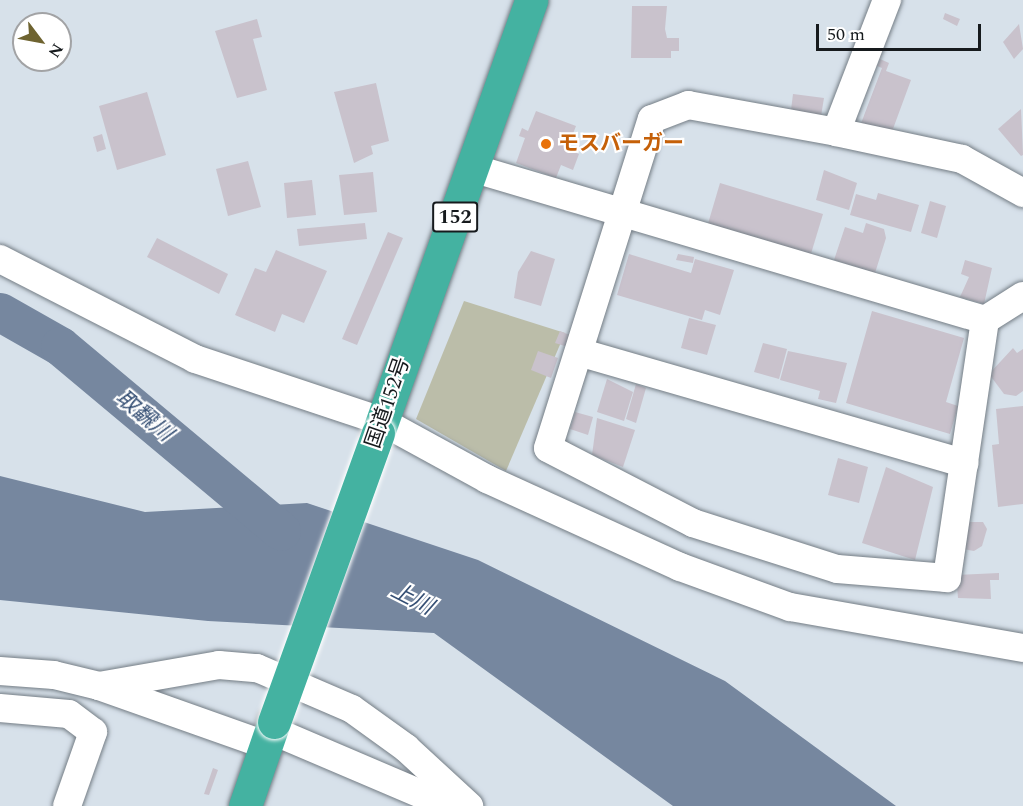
<!DOCTYPE html>
<meta charset="utf-8">
<style>
body{margin:0}
#map{position:relative;width:1023px;height:806px;overflow:hidden;background:#d7e1ea;font-family:Spectral,"Noto Sans JP",serif}
div>[style]{position:absolute}
.green>*{inset:0;background:#bbbda9}
.water>*{inset:0;background:#76879f}
.river>*{height:39px;margin:-19.5px;padding:0 19.5px;transform-origin:19.5px;border-radius:19.5px;background:#76879f}
.building>*{inset:0;background:#c9c2cc}
.roads{filter:drop-shadow(0 0 2px #747d85) drop-shadow(0 0 2px #747d85)}
.minor>*{height:28px;margin:-14px;padding:0 14px;transform-origin:14px;border-radius:14px;background:#fff}
.highway>*{height:33px;margin:-16.5px;padding:0 16.5px;transform-origin:16.5px;border-radius:16.5px;background:#44b2a1}
.bridges{filter:drop-shadow(0 0 2px #fff) drop-shadow(0 0 2px #fff)}
.highway-bridge>*{height:33px;margin:-16.5px;padding:0 16.5px;transform-origin:16.5px;border-radius:16.5px;background:#44b2a1}
.dots>*{width:16px;height:16px;translate:-50% -50%;box-sizing:border-box;border:3px solid #fff;border-radius:50%}
span{translate:-50% -50%;white-space:nowrap;text-align:center;line-height:1.15;-webkit-text-stroke:4.5px #fff;paint-order:stroke}
.shield-label span{padding:2px 4px;background:#fff;border:2px solid;border-radius:4px;-webkit-text-stroke-width:0}
.shield-label{font-size:20px;color:#161a1d;font-weight:700}
.food-label{font-size:21px;color:#c56008;font-weight:700}
.left{translate:0 -50%;text-align:left}
.street-label{font-size:21px;color:#161a1d}
.water-label{font-size:22px;color:#354f74;font-style:italic}
.north{position:absolute;left:12px;top:12px;width:60px;height:60px;box-sizing:border-box;background:#fff;border:2px solid #a2a3a5;border-radius:50%;rotate:122deg;font-size:16px;font-weight:700;line-height:24px;text-align:center;color:#161a1d}
.north::after{content:'';display:block;margin:auto;width:21px;height:27px;background:#6e6330;clip-path:polygon(50% 0,100% 100%,50% 72%,0 100%)}
.scale{position:absolute;left:816px;top:24px;width:165px;height:27px;box-sizing:border-box;border:3px solid #161a1d;border-top:0;padding-left:8px;font-size:18px;line-height:21px;white-space:nowrap;color:#161a1d;-webkit-text-stroke:4px #fff;paint-order:stroke}
</style>
<div id="map">
<div class="green">
<div style="clip-path:polygon(464px 301px,565px 333px,506px 471px,416px 419px)"></div>
</div>
<div class="water">
<div style="clip-path:polygon(0 476px,145px 512px,307px 503px,478px 560px,725px 681px,896px 806px,673px 806px,434px 633px,208px 621px,0 600px)"></div>
</div>
<div class="river">
<div style="left:0;top:312px;width:69px;rotate:29.5deg"></div>
<div style="left:60px;top:346px;width:288px;rotate:39.9deg"></div>
</div>
<div class="building">
<div style="clip-path:polygon(632px 6px,667px 6px,665px 29px,667px 38px,679px 38px,679px 51px,671px 51px,671px 58px,631px 58px)"></div>
<div style="clip-path:polygon(945px 13px,960px 19px,957px 26px,943px 19px)"></div>
<div style="clip-path:polygon(257px 19px,262px 37px,253px 39px,267px 90px,237px 98px,215px 31px)"></div>
<div style="clip-path:polygon(1019px 24px,1023px 49px,1014px 59px,1003px 42px)"></div>
<div style="clip-path:polygon(880px 59px,889px 63px,886px 71px,911px 80px,890px 137px,860px 126px,882px 68px,877px 66px)"></div>
<div style="clip-path:polygon(376px 83px,389px 141px,371px 146px,373px 154px,354px 163px,334px 92px)"></div>
<div style="clip-path:polygon(147px 92px,166px 155px,117px 170px,99px 106px)"></div>
<div style="clip-path:polygon(793px 94px,824px 98px,820px 122px,790px 118px)"></div>
<div style="clip-path:polygon(1021px 109px,1023px 155px,1021px 156px,998px 129px)"></div>
<div style="clip-path:polygon(536px 111px,576px 126px,567px 149px,579px 154px,573px 170px,561px 165px,556px 178px,516px 163px,525px 138px,519px 136px,522px 128px,528px 131px)"></div>
<div style="clip-path:polygon(102px 134px,106px 149px,97px 152px,93px 137px)"></div>
<div style="clip-path:polygon(248px 161px,261px 207px,228px 216px,216px 169px)"></div>
<div style="clip-path:polygon(824px 170px,857px 183px,849px 210px,816px 200px)"></div>
<div style="clip-path:polygon(373px 172px,377px 212px,344px 215px,339px 175px)"></div>
<div style="clip-path:polygon(312px 180px,316px 215px,287px 218px,284px 183px)"></div>
<div style="clip-path:polygon(720px 183px,823px 214px,810px 257px,707px 227px)"></div>
<div style="clip-path:polygon(878px 193px,919px 205px,911px 232px,850px 215px,856px 194px,876px 200px)"></div>
<div style="clip-path:polygon(930px 201px,946px 206px,937px 238px,921px 233px)"></div>
<div style="clip-path:polygon(365px 223px,367px 239px,299px 246px,297px 229px)"></div>
<div style="clip-path:polygon(866px 223px,884px 229px,886px 238px,875px 273px,834px 260px,845px 227px,863px 233px)"></div>
<div style="clip-path:polygon(388px 232px,403px 238px,357px 345px,342px 339px)"></div>
<div style="clip-path:polygon(157px 238px,228px 274px,219px 294px,147px 257px)"></div>
<div style="clip-path:polygon(276px 250px,327px 271px,304px 323px,282px 314px,275px 332px,235px 315px,255px 268px,266px 272px)"></div>
<div style="clip-path:polygon(531px 251px,555px 259px,541px 306px,514px 298px,518px 272px)"></div>
<div style="clip-path:polygon(629px 254px,691px 273px,695px 259px,734px 270px,720px 315px,705px 310px,702px 320px,617px 295px)"></div>
<div style="clip-path:polygon(678px 254px,694px 257px,693px 263px,676px 260px)"></div>
<div style="clip-path:polygon(965px 260px,992px 268px,984px 304px,960px 297px,969px 277px,961px 274px)"></div>
<div style="clip-path:polygon(872px 311px,964px 338px,946px 402px,958px 406px,950px 434px,846px 403px)"></div>
<div style="clip-path:polygon(689px 318px,716px 325px,707px 355px,681px 348px)"></div>
<div style="clip-path:polygon(560px 331px,572px 336px,568px 347px,555px 343px)"></div>
<div style="clip-path:polygon(763px 343px,787px 349px,779px 379px,754px 372px)"></div>
<div style="clip-path:polygon(1013px 348px,1017px 353px,1023px 349px,1023px 391px,1016px 396px,1004px 394px,989px 374px)"></div>
<div style="clip-path:polygon(538px 351px,558px 358px,551px 378px,531px 370px)"></div>
<div style="clip-path:polygon(788px 351px,847px 363px,836px 403px,818px 399px,820px 391px,780px 380px)"></div>
<div style="clip-path:polygon(607px 379px,633px 392px,624px 421px,597px 412px)"></div>
<div style="clip-path:polygon(636px 384px,646px 388px,636px 423px,626px 419px)"></div>
<div style="clip-path:polygon(1023px 406px,1023px 504px,998px 507px,992px 445px,999px 444px,996px 409px)"></div>
<div style="clip-path:polygon(575px 412px,593px 417px,588px 435px,570px 429px)"></div>
<div style="clip-path:polygon(597px 418px,635px 430px,623px 467px,592px 455px)"></div>
<div style="clip-path:polygon(838px 458px,868px 467px,859px 503px,828px 495px)"></div>
<div style="clip-path:polygon(886px 467px,933px 487px,915px 560px,862px 543px)"></div>
<div style="clip-path:polygon(965px 522px,983px 522px,987px 529px,982px 546px,974px 551px,963px 549px)"></div>
<div style="clip-path:polygon(999px 573px,999px 580px,990px 580px,991px 599px,958px 598px,956px 575px)"></div>
<div style="clip-path:polygon(213px 768px,218px 770px,209px 795px,204px 794px)"></div>
</div>
<div class="roads">
<div class="minor">
<div style="left:836px;top:132px;width:142px;rotate:-68.9deg"></div>
<div style="left:472px;top:168px;width:535px;rotate:16.5deg"></div>
<div style="left:985px;top:320px;width:45px;rotate:-32.3deg"></div>
<div style="left:0;top:259px;width:219px;rotate:27.1deg"></div>
<div style="left:195px;top:359px;width:196px;rotate:18.4deg"></div>
<div style="left:381px;top:421px;width:121px;rotate:28.7deg"></div>
<div style="left:487px;top:479px;width:212px;rotate:24.5deg"></div>
<div style="left:680px;top:567px;width:117px;rotate:20deg"></div>
<div style="left:790px;top:607px;width:237px;rotate:10deg"></div>
<div style="left:985px;top:320px;width:261px;rotate:98.4deg"></div>
<div style="left:947px;top:578px;width:110px;rotate:-175.3deg"></div>
<div style="left:837px;top:569px;width:151px;rotate:-162.3deg"></div>
<div style="left:693px;top:523px;width:163px;rotate:-152.7deg"></div>
<div style="left:548px;top:448px;width:345px;rotate:-72.5deg"></div>
<div style="left:652px;top:119px;width:39px;rotate:-21deg"></div>
<div style="left:688px;top:105px;width:150px;rotate:10.3deg"></div>
<div style="left:836px;top:132px;width:129px;rotate:12.1deg"></div>
<div style="left:962px;top:159px;width:70px;rotate:29.1deg"></div>
<div style="left:582px;top:353px;width:398px;rotate:16.1deg"></div>
<div style="left:0;top:671px;width:54px;rotate:4.2deg"></div>
<div style="left:54px;top:675px;width:46px;rotate:13.7deg"></div>
<div style="left:99px;top:686px;width:177px;rotate:19.5deg"></div>
<div style="left:99px;top:686px;width:122px;rotate:-9.9deg"></div>
<div style="left:219px;top:665px;width:38px;rotate:5deg"></div>
<div style="left:257px;top:668px;width:103px;rotate:23.3deg"></div>
<div style="left:352px;top:709px;width:67px;rotate:35.8deg"></div>
<div style="left:406px;top:748px;width:86px;rotate:42.6deg"></div>
<div style="left:0;top:708px;width:69px;rotate:5deg"></div>
<div style="left:69px;top:714px;width:30px;rotate:37deg"></div>
<div style="left:93px;top:732px;width:78px;rotate:109.4deg"></div>
<div style="left:271px;top:730px;width:194px;rotate:23.1deg"></div>
</div>
<div class="highway">
<div style="left:378px;top:433px;width:459px;rotate:-70.5deg"></div>
<div style="left:245px;top:806px;width:89px;rotate:-71deg"></div>
</div>
</div>
<div class="bridges">
<div class="highway-bridge">
<div style="left:274px;top:722px;width:307px;rotate:-70.2deg"></div>
</div>
</div>
<div class="dots">
<div style="left:546px;top:144px;background:#e8710a"></div>
</div>
<div class="shield-label">
<span style="left:455px;top:217px">152</span>
</div>
<div class="food-label">
<span class="left" style="left:558px;top:144px">モスバーガー</span>
</div>
<div class="street-label">
<span style="left:388px;top:403px;rotate:-71deg">国道152号</span>
</div>
<div class="water-label">
<span style="left:144px;top:416px;rotate:40deg">取飜川</span>
<span style="left:412px;top:599px;rotate:27deg">上川</span>
</div>
<div class="north">N</div>
<div class="scale">50 m</div>
</div>
